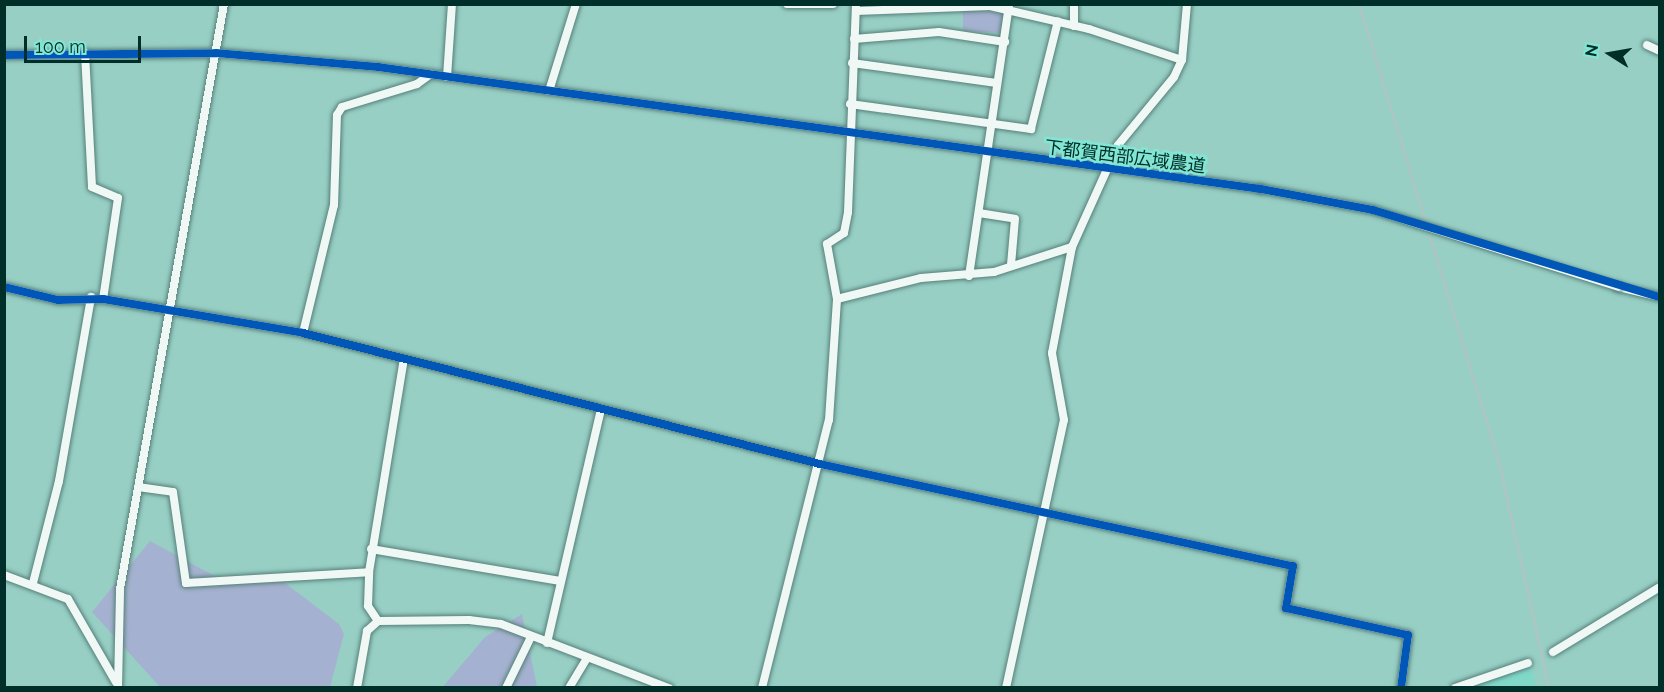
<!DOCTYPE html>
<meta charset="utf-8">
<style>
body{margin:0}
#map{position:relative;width:1664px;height:692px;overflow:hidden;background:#98cfc5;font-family:Raleway,"Noto Sans JP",sans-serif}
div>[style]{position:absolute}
.built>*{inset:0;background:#81d8c9}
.green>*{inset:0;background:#a5b1d0}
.roads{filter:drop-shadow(0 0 2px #56807a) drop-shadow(0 0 2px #56807a)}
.minor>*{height:8px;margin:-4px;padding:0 4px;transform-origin:4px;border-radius:4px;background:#f0f8f6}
.rail>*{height:2px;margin:-1px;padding:0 1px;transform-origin:1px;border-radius:1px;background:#b3c3c1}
.bridges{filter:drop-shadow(0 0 2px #56807a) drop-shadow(0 0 2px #56807a)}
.minor-bridge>*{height:8px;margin:-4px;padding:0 4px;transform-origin:4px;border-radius:4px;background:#f0f8f6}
.cycleway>*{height:8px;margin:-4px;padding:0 4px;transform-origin:4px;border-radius:4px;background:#0057b8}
span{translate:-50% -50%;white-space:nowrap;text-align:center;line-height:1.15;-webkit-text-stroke:5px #82e6d4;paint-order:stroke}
.street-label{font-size:18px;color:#002e28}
.frame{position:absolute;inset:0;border:6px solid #002e28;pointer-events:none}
.north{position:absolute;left:1580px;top:24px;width:60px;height:60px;-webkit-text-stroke:4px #82e6d4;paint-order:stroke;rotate:281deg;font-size:16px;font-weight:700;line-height:24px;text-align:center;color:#002e28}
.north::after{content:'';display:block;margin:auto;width:21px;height:27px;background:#002e28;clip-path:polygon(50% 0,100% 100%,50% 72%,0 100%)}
.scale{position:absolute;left:24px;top:36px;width:117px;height:27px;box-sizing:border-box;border:3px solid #002e28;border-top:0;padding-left:8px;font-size:18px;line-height:21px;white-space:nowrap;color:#002e28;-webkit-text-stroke:4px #82e6d4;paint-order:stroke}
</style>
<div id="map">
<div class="built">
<div style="clip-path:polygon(1532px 668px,1536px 687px,1462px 688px,1503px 675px)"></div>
</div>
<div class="green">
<div style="clip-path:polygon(963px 10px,1002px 12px,1002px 33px,963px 31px)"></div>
<div style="clip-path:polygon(150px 541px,220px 579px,281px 580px,339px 624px,344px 634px,330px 687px,160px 687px,92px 612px)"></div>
<div style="clip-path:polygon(522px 614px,537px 687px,442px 688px,485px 637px)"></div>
</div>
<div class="roads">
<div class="minor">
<div style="left:787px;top:4px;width:46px"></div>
<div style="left:1074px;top:4px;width:22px;rotate:90deg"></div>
<div style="left:856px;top:11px;width:134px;rotate:-2.1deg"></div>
<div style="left:990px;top:6px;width:102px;rotate:13.1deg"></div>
<div style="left:1089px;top:29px;width:98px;rotate:18.4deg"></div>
<div style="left:854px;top:39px;width:85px;rotate:-4.7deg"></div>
<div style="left:939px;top:32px;width:67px;rotate:8.6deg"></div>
<div style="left:1647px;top:45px;width:14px;rotate:25deg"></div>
<div style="left:85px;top:53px;width:134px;rotate:87deg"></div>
<div style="left:92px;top:187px;width:28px;rotate:23deg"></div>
<div style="left:118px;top:198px;width:102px;rotate:98.4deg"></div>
<div style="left:4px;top:55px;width:212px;rotate:-0.5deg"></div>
<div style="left:216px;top:53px;width:163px;rotate:4.9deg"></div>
<div style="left:378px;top:67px;width:891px;rotate:7.87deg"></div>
<div style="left:852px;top:63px;width:146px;rotate:7.9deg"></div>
<div style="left:447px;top:77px;width:73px;rotate:-86.1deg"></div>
<div style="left:549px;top:91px;width:91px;rotate:-72.8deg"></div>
<div style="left:850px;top:104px;width:183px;rotate:7.9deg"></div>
<div style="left:1031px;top:129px;width:111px;rotate:-76deg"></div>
<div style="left:979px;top:213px;width:36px;rotate:9deg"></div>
<div style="left:1015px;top:219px;width:46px;rotate:95deg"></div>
<div style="left:969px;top:276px;width:273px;rotate:-81.6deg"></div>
<div style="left:4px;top:287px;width:56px;rotate:13.5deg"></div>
<div style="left:58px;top:300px;width:45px;rotate:-1.3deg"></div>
<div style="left:103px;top:299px;width:203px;rotate:9.6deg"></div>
<div style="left:303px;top:333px;width:533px;rotate:14.22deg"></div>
<div style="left:820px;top:464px;width:484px;rotate:12.2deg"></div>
<div style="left:1293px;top:566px;width:43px;rotate:99.5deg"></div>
<div style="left:1286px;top:608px;width:125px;rotate:12.5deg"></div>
<div style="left:1408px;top:635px;width:53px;rotate:97.5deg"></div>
<div style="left:1618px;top:287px;width:43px;rotate:13.4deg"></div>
<div style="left:837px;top:299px;width:87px;rotate:-14deg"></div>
<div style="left:921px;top:278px;width:73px;rotate:-4.7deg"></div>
<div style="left:994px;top:272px;width:82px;rotate:-17.8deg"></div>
<div style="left:303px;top:333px;width:132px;rotate:-76.4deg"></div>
<div style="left:334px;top:205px;width:90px;rotate:-88.1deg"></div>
<div style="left:337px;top:115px;width:9px;rotate:-58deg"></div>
<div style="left:342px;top:107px;width:78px;rotate:-17deg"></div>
<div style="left:417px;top:84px;width:17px;rotate:-36deg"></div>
<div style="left:138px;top:487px;width:35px;rotate:8deg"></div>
<div style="left:173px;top:492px;width:92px;rotate:81.9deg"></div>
<div style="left:186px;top:583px;width:183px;rotate:-3.4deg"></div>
<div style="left:371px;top:549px;width:192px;rotate:9.6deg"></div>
<div style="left:4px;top:575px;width:68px;rotate:20.6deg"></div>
<div style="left:68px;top:599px;width:96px;rotate:60deg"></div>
<div style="left:33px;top:583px;width:105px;rotate:-75.7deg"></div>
<div style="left:59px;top:481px;width:187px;rotate:-80.1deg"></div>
<div style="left:378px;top:621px;width:18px;rotate:-124deg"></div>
<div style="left:368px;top:606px;width:34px;rotate:-88deg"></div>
<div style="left:369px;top:572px;width:216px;rotate:-80.7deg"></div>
<div style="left:547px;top:643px;width:239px;rotate:-77deg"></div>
<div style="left:1553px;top:652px;width:125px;rotate:-31.3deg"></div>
<div style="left:118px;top:688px;width:99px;rotate:-88.8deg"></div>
<div style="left:120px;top:589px;width:594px;rotate:-79.92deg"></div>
<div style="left:357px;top:688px;width:58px;rotate:-80deg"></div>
<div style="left:367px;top:631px;width:15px;rotate:-42deg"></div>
<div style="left:378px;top:621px;width:91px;rotate:-0.6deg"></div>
<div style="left:469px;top:620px;width:32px;rotate:7deg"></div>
<div style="left:501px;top:624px;width:180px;rotate:20.9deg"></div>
<div style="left:506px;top:688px;width:57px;rotate:-63.9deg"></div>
<div style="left:569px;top:688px;width:33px;rotate:-59deg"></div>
<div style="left:762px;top:688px;width:276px;rotate:-76deg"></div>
<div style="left:829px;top:420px;width:121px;rotate:-86.2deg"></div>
<div style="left:837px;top:299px;width:56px;rotate:-100.3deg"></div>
<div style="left:827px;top:244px;width:20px;rotate:-33deg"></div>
<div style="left:844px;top:233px;width:21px;rotate:-79deg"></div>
<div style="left:848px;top:212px;width:208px;rotate:-87.8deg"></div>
<div style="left:1006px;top:688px;width:274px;rotate:-77.8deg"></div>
<div style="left:1064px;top:420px;width:68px;rotate:-100.2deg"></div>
<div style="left:1052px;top:353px;width:108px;rotate:-79.3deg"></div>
<div style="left:1072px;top:247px;width:112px;rotate:-65.7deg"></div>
<div style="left:1118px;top:145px;width:88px;rotate:-50.5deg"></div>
<div style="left:1174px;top:77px;width:19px;rotate:-65deg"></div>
<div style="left:1182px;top:60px;width:56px;rotate:-84.9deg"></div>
<div style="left:1455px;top:688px;width:77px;rotate:-18.9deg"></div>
</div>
</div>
<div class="rail">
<div style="left:1359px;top:4px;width:479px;rotate:73deg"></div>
<div style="left:1499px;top:462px;width:231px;rotate:77.5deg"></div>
</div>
<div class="bridges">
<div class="minor-bridge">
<div style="left:1261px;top:189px;width:114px;rotate:10.6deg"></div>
<div style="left:1373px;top:210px;width:257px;rotate:17.4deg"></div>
</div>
</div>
<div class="cycleway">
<div style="left:4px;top:55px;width:212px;rotate:-0.5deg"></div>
<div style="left:216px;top:53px;width:163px;rotate:4.9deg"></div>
<div style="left:378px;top:67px;width:891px;rotate:7.87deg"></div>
<div style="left:1261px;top:189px;width:114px;rotate:10.6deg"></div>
<div style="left:1373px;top:210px;width:300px;rotate:16.9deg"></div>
<div style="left:4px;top:287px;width:56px;rotate:13.5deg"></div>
<div style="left:58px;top:300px;width:45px;rotate:-1.3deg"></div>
<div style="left:103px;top:299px;width:203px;rotate:9.6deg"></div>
<div style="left:303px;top:333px;width:533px;rotate:14.22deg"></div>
<div style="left:820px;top:464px;width:484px;rotate:12.2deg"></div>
<div style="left:1293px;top:566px;width:43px;rotate:99.5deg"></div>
<div style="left:1286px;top:608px;width:125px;rotate:12.5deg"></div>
<div style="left:1408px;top:635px;width:53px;rotate:97.5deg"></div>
</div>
<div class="street-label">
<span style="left:1125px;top:157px;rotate:7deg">下都賀西部広域農道</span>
</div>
<div class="frame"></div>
<div class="north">N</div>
<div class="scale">100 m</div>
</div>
